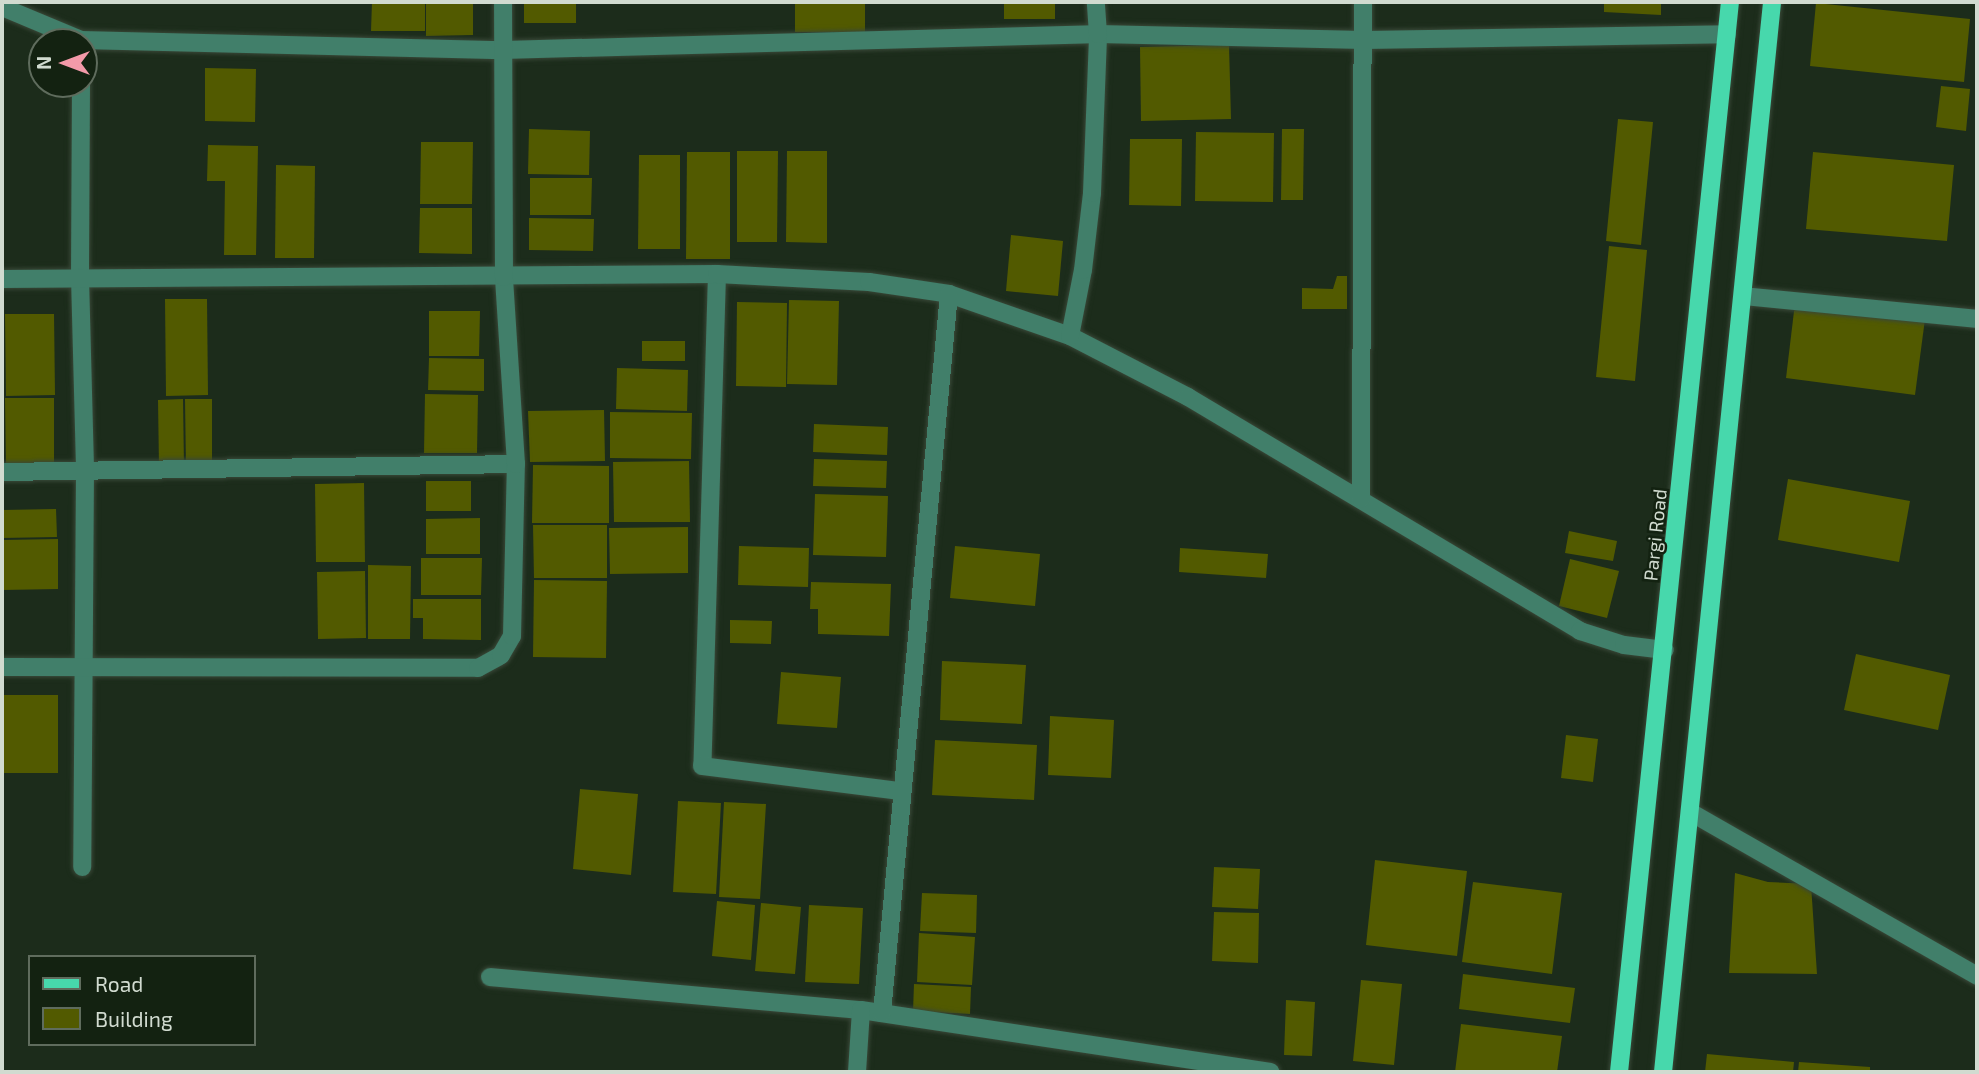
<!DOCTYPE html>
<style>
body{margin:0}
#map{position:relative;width:1979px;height:1074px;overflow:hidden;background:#1c2c1b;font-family:"Exo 2",sans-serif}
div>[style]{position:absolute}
.building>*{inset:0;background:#525a00}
.roads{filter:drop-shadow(0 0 2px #394838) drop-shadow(0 0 2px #394838)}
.minor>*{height:18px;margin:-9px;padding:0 9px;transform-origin:9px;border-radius:9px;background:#417f6a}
.major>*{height:18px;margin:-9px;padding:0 9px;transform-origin:9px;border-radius:9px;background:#47d8ac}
span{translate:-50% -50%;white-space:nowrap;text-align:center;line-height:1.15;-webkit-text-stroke:5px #132211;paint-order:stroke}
.street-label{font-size:19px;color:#d1dbd0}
.frame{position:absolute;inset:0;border:4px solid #d1dbd0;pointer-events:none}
.legend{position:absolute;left:28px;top:955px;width:228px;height:91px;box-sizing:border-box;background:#132211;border:2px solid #5f6c5d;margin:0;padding:9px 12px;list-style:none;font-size:21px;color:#d1dbd0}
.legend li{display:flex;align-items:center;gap:14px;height:35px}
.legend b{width:35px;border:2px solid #5f6c5d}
.north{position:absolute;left:28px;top:28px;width:70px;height:70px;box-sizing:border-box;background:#132211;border:2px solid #5f6c5d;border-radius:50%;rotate:270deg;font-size:19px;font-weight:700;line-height:28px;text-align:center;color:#d1dbd0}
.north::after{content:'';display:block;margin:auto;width:24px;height:32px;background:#f39aa9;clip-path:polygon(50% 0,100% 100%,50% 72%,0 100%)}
</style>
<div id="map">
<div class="building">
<div style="clip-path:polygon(372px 2px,425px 2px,425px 31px,371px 31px)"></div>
<div style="clip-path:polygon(426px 2px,473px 2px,473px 35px,426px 36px)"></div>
<div style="clip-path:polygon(524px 2px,576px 2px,576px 23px,524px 23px)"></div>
<div style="clip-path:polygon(795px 2px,865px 2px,865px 32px,795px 32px)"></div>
<div style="clip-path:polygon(1004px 2px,1055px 2px,1055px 19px,1004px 19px)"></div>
<div style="clip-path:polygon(1604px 2px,1661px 2px,1661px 15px,1604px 12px)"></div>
<div style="clip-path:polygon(1816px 3px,1970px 19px,1964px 82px,1810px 66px)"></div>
<div style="clip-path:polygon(1229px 45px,1231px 119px,1141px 121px,1140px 47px)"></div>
<div style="clip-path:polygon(205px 68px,256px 69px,255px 122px,205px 121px)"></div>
<div style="clip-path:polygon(1941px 86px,1970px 89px,1966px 131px,1936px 127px)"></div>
<div style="clip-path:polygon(1618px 119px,1653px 122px,1641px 245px,1606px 241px)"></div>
<div style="clip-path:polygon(529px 129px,590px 131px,589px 175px,528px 174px)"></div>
<div style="clip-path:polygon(1282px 129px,1304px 129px,1303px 200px,1281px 200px)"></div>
<div style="clip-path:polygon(1196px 132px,1274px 133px,1273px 202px,1195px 201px)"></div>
<div style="clip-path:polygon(1130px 139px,1182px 139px,1181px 206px,1129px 205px)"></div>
<div style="clip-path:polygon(421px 142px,473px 142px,472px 204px,420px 204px)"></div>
<div style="clip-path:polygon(208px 145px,258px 146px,256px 255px,224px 255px,225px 181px,207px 181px)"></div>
<div style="clip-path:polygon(737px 151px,778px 151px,777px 242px,737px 242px)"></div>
<div style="clip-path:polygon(787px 151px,827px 151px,827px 243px,786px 242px)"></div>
<div style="clip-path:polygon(687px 152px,730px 152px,730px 259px,686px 259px)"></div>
<div style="clip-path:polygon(1813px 152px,1954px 165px,1947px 241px,1806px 229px)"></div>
<div style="clip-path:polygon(639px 155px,680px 155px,680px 249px,638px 249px)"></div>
<div style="clip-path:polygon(276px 165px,315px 166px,314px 258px,275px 258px)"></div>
<div style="clip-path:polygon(530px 178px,592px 178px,591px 215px,530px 215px)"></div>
<div style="clip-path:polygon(420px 208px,472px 208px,472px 254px,419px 253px)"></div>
<div style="clip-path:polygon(529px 218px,594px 219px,593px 251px,529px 250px)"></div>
<div style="clip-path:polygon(1011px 235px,1063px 241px,1058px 296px,1006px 291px)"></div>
<div style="clip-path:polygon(1609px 246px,1647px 250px,1635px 381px,1596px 377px)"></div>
<div style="clip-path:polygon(1337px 276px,1347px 276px,1347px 309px,1302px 309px,1302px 288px,1333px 289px)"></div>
<div style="clip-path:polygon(165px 299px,207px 299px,208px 395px,166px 396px)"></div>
<div style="clip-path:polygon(789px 300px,839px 301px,837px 385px,787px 384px)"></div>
<div style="clip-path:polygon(737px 302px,787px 303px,786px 387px,736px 386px)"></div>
<div style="clip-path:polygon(1795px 303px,1925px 319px,1915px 395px,1786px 378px)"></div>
<div style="clip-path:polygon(429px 311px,480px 311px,479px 356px,429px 356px)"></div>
<div style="clip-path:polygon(5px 314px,54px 314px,55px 395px,6px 396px)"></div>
<div style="clip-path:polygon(642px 341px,685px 341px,685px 361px,642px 361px)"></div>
<div style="clip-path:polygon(429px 358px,484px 359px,484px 391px,428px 390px)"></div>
<div style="clip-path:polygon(617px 368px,688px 370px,687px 411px,616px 409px)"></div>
<div style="clip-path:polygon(425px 394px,478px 395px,477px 453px,424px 453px)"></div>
<div style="clip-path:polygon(5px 398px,54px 398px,54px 466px,6px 466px)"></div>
<div style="clip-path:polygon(183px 399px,184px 467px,159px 467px,158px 400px)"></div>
<div style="clip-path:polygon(185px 399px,212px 399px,212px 468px,186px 468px)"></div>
<div style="clip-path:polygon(604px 410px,605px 461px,530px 462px,528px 411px)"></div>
<div style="clip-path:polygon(610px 412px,692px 413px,691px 459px,610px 458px)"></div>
<div style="clip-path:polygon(814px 424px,888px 427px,887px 455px,813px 452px)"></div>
<div style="clip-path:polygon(814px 459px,887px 461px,886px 488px,813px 486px)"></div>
<div style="clip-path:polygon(689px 461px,690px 522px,614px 522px,613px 462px)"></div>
<div style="clip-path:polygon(533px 465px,609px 466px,609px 523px,532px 523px)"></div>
<div style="clip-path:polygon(1788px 479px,1910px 501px,1899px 562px,1778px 540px)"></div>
<div style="clip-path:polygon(426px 481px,471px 481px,471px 511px,426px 511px)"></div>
<div style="clip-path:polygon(364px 483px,365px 562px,316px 562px,315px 484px)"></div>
<div style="clip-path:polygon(815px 494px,888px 496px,886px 557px,813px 555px)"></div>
<div style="clip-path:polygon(56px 509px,57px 537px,2px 538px,2px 510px)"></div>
<div style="clip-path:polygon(480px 518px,480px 554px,426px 554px,426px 519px)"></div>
<div style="clip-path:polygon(533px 525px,607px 525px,607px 578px,534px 578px)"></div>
<div style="clip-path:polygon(688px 527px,688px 573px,610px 574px,609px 528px)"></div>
<div style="clip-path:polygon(1569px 531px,1617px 541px,1613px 561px,1565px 553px)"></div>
<div style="clip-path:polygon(58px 539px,58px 589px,2px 590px,2px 540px)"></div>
<div style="clip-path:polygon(739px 546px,809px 548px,808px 587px,738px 585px)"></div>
<div style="clip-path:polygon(955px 546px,1040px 554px,1035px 606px,950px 598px)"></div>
<div style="clip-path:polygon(1180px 548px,1268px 554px,1266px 578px,1179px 572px)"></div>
<div style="clip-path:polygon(421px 558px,482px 558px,481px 595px,421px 595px)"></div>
<div style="clip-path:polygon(1570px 559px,1619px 571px,1607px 618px,1559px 606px)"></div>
<div style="clip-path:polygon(368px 565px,411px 566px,410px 639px,368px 639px)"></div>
<div style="clip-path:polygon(365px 571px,366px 638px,318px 639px,317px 572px)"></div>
<div style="clip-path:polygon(534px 580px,607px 581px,606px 658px,533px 657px)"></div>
<div style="clip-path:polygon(811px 582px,891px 584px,889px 636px,818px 634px,818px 609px,810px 609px)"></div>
<div style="clip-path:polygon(413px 599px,481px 599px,481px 640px,423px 639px,423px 618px,413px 618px)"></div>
<div style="clip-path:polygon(730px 620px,772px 621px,771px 644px,730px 643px)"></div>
<div style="clip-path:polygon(1856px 654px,1950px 675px,1938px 730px,1844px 710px)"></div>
<div style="clip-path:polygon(942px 661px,1026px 665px,1022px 724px,940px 720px)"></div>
<div style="clip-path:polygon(781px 672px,841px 677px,837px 728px,777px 724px)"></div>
<div style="clip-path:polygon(2px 695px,58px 695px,58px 773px,2px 773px)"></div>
<div style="clip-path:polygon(1050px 716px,1114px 720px,1111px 778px,1048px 775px)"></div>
<div style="clip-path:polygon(1566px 735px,1598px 739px,1593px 782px,1561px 778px)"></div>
<div style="clip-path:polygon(935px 740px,1037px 745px,1034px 800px,932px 795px)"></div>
<div style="clip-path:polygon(580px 789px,638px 794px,631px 875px,573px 869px)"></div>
<div style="clip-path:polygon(678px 801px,721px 803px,716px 894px,673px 892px)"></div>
<div style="clip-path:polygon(724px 802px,766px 804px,760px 899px,719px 897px)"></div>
<div style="clip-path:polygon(1375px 860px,1467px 871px,1457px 956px,1366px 945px)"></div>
<div style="clip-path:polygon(1214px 867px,1260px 869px,1258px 909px,1212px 907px)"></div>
<div style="clip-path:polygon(1735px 873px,1768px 882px,1811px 884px,1817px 974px,1729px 973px)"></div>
<div style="clip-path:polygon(1473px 882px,1562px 893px,1552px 974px,1462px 962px)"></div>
<div style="clip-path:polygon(922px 893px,977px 895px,976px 933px,920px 931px)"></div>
<div style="clip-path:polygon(717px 901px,755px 905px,751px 960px,712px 956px)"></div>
<div style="clip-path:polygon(761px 903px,801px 907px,795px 974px,755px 971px)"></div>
<div style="clip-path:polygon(809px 905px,863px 908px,859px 984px,805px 982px)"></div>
<div style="clip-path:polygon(1214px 912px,1259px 913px,1258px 963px,1212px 961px)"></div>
<div style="clip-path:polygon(919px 933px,975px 937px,972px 985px,917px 982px)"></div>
<div style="clip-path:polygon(1463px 974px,1575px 988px,1570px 1023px,1459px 1009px)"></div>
<div style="clip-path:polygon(1361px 980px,1402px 984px,1394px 1065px,1353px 1061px)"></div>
<div style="clip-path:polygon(914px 984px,971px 987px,970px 1014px,913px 1011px)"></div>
<div style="clip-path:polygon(1286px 1000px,1315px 1002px,1312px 1056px,1284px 1055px)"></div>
<div style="clip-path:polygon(1461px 1024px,1562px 1036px,1557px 1072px,1455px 1072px)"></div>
<div style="clip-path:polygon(1707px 1054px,1794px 1062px,1793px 1072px,1705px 1072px)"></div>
<div style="clip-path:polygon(1799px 1062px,1870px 1067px,1870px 1072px,1798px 1072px)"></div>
</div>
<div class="roads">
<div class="minor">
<div style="left:2px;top:7px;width:86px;rotate:22.7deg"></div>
<div style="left:81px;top:40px;width:422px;rotate:1.4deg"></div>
<div style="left:503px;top:50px;width:595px;rotate:-1.54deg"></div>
<div style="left:1098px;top:34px;width:266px;rotate:1.3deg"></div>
<div style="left:1364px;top:40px;width:363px;rotate:-0.9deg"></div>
<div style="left:81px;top:84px;width:193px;rotate:90.3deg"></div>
<div style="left:80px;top:277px;width:194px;rotate:88.5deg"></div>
<div style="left:85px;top:471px;width:396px;rotate:90.4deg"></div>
<div style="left:717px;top:274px;width:492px;rotate:91.7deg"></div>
<div style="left:702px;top:766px;width:201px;rotate:7.2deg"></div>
<div style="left:2px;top:279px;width:715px;rotate:-0.4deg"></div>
<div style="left:717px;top:274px;width:152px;rotate:3deg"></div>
<div style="left:869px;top:282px;width:81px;rotate:8.5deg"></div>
<div style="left:949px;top:294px;width:128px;rotate:19.1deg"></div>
<div style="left:1070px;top:336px;width:133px;rotate:27.3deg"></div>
<div style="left:1188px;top:397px;width:457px;rotate:30.8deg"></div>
<div style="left:1580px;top:631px;width:46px;rotate:17.7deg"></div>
<div style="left:1624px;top:645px;width:41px;rotate:7deg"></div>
<div style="left:1743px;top:296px;width:235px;rotate:5.6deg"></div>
<div style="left:1070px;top:336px;width:67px;rotate:-78.9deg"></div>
<div style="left:1083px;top:270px;width:78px;rotate:-83.3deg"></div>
<div style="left:1092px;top:193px;width:159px;rotate:-87.8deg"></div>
<div style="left:1098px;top:34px;width:32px;rotate:-94deg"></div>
<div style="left:2px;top:472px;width:514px;rotate:-0.89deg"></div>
<div style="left:1361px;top:499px;width:497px;rotate:-89.8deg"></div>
<div style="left:2px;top:667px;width:476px;rotate:0.1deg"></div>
<div style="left:478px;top:668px;width:26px;rotate:-29deg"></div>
<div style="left:501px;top:655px;width:22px;rotate:-60deg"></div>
<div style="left:512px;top:636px;width:172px;rotate:-88.7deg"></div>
<div style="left:516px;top:464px;width:187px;rotate:-93.7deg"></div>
<div style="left:504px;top:277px;width:275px;rotate:-90.2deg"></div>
<div style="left:1690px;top:812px;width:331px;rotate:29.7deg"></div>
<div style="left:490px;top:977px;width:372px;rotate:5.1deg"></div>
<div style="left:861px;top:1010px;width:414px;rotate:8.6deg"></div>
<div style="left:882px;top:1013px;width:722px;rotate:-84.68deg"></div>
<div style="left:857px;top:1072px;width:62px;rotate:-86.3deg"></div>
</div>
<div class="major">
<div style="left:1619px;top:1072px;width:1076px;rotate:-84.08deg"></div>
<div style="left:1663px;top:1072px;width:1076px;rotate:-84.18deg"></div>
</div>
</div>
<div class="street-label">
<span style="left:1655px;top:535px;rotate:-84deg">Pargi Road</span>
</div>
<div class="frame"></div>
<ul class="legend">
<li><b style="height:9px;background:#47d8ac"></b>Road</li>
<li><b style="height:19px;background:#525a00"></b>Building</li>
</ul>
<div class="north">N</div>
</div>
